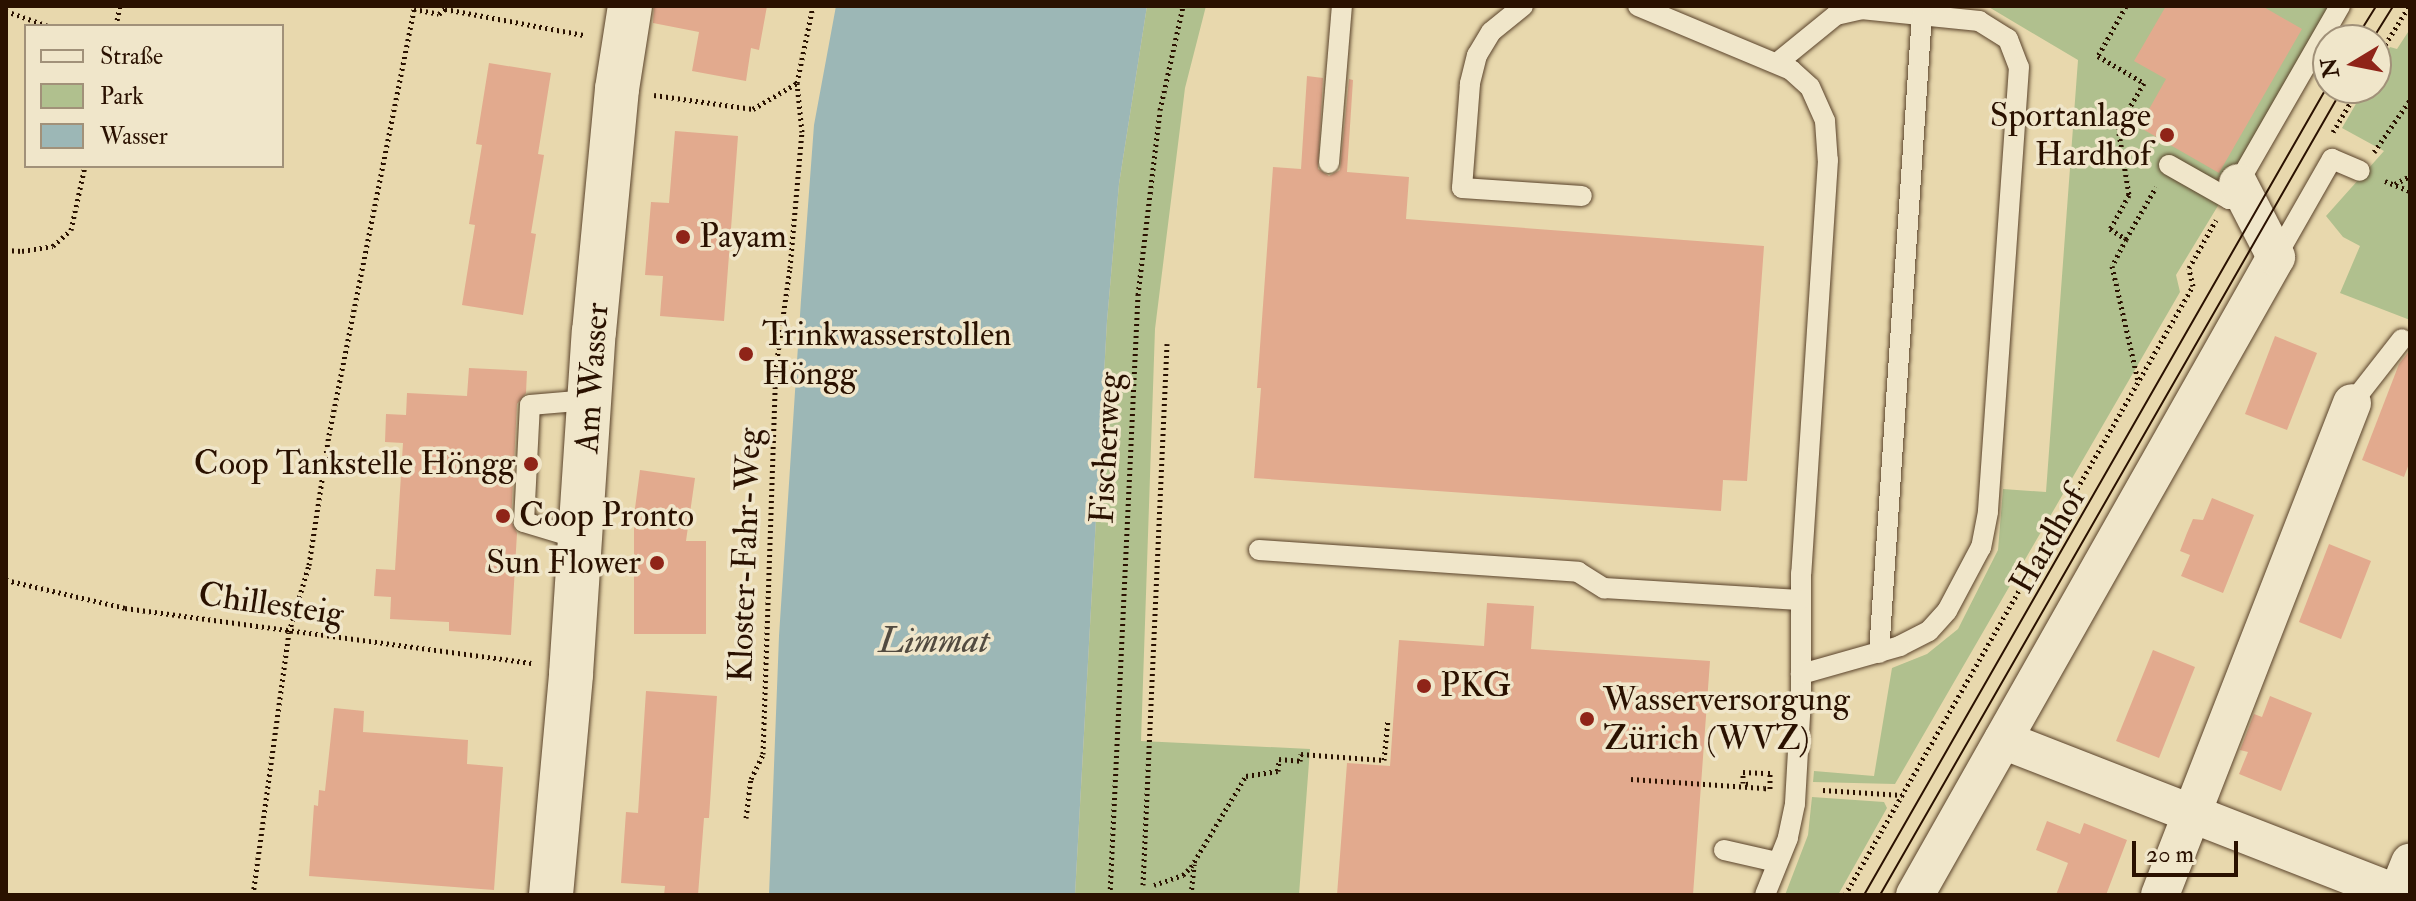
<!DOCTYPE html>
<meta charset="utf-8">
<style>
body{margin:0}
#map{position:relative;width:2416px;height:901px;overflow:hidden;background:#e8d8ad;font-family:"IM FELL Double Pica",serif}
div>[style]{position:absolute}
.green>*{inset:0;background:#b0c08e}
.water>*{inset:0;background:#9cb7b6}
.building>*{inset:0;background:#e2aa8e}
.path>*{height:5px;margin-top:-2.5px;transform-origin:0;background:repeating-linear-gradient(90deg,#2a1100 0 2px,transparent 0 6px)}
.roads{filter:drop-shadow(0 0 2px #5a432b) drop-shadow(0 0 2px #5a432b)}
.service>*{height:20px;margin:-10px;padding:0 10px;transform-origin:10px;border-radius:10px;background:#f0e6ca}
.minor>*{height:38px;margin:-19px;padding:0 19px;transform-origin:19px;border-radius:19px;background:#f0e6ca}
.tertiary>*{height:44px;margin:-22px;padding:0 22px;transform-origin:22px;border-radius:22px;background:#f0e6ca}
.tram>*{height:2px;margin:-1px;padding:0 1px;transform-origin:1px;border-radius:1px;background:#2a1100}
.path-bridge>*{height:5px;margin-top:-2.5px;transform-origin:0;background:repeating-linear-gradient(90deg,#2a1100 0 2px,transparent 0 6px)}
.dots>*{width:22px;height:22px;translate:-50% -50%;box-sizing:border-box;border:4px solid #f0e6ca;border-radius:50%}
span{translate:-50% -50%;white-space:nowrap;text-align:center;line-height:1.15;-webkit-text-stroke:7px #f0e6ca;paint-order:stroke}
.poi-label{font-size:34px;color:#2a1100}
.right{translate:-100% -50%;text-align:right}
.left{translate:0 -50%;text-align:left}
.street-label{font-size:34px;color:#2a1100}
.water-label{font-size:36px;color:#524b40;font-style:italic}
.frame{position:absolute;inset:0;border:8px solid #2a1100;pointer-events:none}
.legend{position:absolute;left:24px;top:24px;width:260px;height:144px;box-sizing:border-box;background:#f0e6ca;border:2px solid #a19179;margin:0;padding:10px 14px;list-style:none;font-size:24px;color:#2a1100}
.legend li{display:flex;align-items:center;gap:16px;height:40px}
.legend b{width:40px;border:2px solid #a19179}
.north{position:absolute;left:2312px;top:24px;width:80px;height:80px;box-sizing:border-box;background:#f0e6ca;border:2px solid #a19179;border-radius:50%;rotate:260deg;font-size:22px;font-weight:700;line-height:32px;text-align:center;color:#2a1100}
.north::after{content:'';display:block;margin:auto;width:28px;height:36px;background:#8f2418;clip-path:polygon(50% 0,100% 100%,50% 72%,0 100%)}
.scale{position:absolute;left:2132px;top:841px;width:106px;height:36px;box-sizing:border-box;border:4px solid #2a1100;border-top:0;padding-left:10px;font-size:24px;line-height:28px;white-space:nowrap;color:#2a1100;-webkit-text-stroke:6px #f0e6ca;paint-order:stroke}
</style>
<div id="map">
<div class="green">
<div style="clip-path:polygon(1147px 6px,1206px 6px,1185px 88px,1155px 329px,1141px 741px,1310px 749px,1299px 895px,1075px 895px,1107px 321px,1119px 184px)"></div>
<div style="clip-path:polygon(1987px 6px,2339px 6px,2176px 275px,2180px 292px,1895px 784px,1813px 782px,1814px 771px,1874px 776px,1892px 668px,1927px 654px,1958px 629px,1998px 550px,2003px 489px,2046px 492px,2078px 60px)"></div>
<div style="clip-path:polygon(2410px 29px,2410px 320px,2340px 293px,2360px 246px,2343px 237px,2326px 216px,2384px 151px,2342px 128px,2365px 88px,2376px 88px,2376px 71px,2390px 47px,2397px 49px)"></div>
<div style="clip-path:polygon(1812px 797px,1884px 802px,1887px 808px,1838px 895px,1785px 895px,1808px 835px)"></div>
</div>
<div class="water">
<div style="clip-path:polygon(836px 6px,1147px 6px,1119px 184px,1107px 321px,1075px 895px,769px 895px,779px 636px,801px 300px,814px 125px)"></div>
</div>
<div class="building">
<div style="clip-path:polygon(654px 6px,767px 6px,759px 50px,751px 48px,746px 81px,692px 71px,699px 32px,653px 23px)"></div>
<div style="clip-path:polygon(2166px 6px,2262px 6px,2302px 29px,2219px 173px,2139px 127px,2166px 79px,2134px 61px)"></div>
<div style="clip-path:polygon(489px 63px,551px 73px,538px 154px,544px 155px,531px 233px,536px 234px,523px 315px,462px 305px,475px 225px,469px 224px,482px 145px,476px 144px)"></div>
<div style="clip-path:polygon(1307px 76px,1323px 78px,1318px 169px,1329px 176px,1340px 170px,1349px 79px,1353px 80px,1347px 172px,1409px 177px,1406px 219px,1764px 246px,1747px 481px,1723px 480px,1721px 511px,1254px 478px,1261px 388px,1257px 388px,1273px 167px,1301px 169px)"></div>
<div style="clip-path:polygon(675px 131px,738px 136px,724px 321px,660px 316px,663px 276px,645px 275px,651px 202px,669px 203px)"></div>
<div style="clip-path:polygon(2275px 336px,2317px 353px,2287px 430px,2245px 414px)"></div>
<div style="clip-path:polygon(2410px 350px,2410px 461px,2404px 477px,2362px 460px,2399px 364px)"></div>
<div style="clip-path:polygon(469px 368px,527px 371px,526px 393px,517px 404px,511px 521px,517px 533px,511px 635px,449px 631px,449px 622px,390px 619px,391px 597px,374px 596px,376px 569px,395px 570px,403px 443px,385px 442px,386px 414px,406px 415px,407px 393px,467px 396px)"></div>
<div style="clip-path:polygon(640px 470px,695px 478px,686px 541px,706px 541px,706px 634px,634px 634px,634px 516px)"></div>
<div style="clip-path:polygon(2212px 498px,2254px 515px,2223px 593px,2181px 576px,2190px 555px,2180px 551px,2187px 533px,2193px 519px,2203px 520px)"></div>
<div style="clip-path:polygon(2329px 544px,2371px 561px,2341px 639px,2299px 622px)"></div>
<div style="clip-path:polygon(1487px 603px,1534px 606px,1531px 649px,1710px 661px,1693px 895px,1337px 895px,1347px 763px,1390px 766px,1399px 640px,1484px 646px)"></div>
<div style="clip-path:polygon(2153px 650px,2195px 667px,2159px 758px,2116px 741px)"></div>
<div style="clip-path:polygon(646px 691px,717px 696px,709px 818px,704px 818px,698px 895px,664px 895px,665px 886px,621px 883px,626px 812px,638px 813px)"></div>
<div style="clip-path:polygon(2270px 696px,2312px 713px,2281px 791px,2239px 774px,2248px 752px,2240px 750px,2254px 714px,2262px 717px)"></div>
<div style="clip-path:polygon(334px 708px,364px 711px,363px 732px,468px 740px,467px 764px,503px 767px,494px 890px,309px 876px,314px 805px,318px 806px,319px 790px,325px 791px)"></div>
<div style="clip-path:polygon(2047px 821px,2080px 834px,2084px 823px,2127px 840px,2106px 895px,2056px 895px,2068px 863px,2036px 850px)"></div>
</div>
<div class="path">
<div style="left:2126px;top:6px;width:57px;rotate:119.2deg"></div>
<div style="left:2098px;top:56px;width:53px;rotate:30.4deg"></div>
<div style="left:2144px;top:83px;width:51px;rotate:120.6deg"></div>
<div style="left:2118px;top:127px;width:69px;rotate:80.8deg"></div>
<div style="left:2129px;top:195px;width:39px;rotate:119deg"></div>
<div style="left:2110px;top:229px;width:19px;rotate:32deg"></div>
<div style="left:2126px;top:239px;width:30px;rotate:117deg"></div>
<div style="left:2112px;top:266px;width:117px;rotate:77.2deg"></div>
<div style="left:414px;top:9px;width:25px;rotate:11deg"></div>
<div style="left:439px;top:14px;width:8px;rotate:-40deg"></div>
<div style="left:445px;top:9px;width:141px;rotate:10.6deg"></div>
<div style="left:6px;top:11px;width:45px;rotate:19.7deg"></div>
<div style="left:116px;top:26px;width:20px;rotate:-79deg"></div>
<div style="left:2376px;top:60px;width:63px;rotate:-58.6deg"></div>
<div style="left:654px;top:95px;width:100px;rotate:8deg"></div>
<div style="left:753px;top:109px;width:51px;rotate:-30.6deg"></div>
<div style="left:2333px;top:132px;width:51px;rotate:-59.4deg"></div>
<div style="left:2374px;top:152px;width:63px;rotate:-55.3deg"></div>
<div style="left:2385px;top:181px;width:27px;rotate:22deg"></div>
<div style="left:2395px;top:184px;width:17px;rotate:-28deg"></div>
<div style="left:2126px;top:239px;width:60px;rotate:-60deg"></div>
<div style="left:6px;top:250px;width:16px;rotate:4deg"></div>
<div style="left:22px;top:251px;width:31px;rotate:-9deg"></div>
<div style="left:53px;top:246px;width:24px;rotate:-42deg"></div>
<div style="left:71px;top:230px;width:66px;rotate:-77.7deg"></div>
<div style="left:6px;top:580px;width:122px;rotate:13.2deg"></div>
<div style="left:125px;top:608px;width:410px;rotate:7.7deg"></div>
<div style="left:1631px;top:779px;width:133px;rotate:3.9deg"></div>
<div style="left:1748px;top:784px;width:5px;rotate:-169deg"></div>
<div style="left:1743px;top:783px;width:11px;rotate:-90deg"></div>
<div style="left:1743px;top:772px;width:21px;rotate:3deg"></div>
<div style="left:1823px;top:790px;width:79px;rotate:3.6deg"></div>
<div style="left:746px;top:818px;width:39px;rotate:-83deg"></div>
<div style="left:751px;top:779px;width:28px;rotate:-64deg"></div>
<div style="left:763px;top:754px;width:387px;rotate:-88.1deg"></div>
<div style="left:776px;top:367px;width:100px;rotate:-82deg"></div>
<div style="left:790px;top:268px;width:137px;rotate:-85deg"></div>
<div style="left:802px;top:132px;width:49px;rotate:-95.8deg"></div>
<div style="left:797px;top:83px;width:79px;rotate:-78.3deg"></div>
<div style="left:1143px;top:885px;width:542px;rotate:-87.46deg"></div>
<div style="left:1154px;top:885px;width:31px;rotate:-19deg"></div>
<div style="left:1183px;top:875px;width:11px;rotate:-45deg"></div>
<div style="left:1191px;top:867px;width:106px;rotate:-58.9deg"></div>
<div style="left:1246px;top:776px;width:32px;rotate:-9deg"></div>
<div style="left:1278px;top:771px;width:12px;rotate:-85deg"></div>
<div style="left:1279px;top:759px;width:21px;rotate:5deg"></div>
<div style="left:1300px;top:761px;width:7px;rotate:-82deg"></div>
<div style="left:1301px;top:754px;width:83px;rotate:4.1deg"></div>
<div style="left:1384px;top:760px;width:41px;rotate:-84.4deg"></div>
<div style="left:253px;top:895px;width:265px;rotate:-82.2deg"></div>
<div style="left:289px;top:632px;width:70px;rotate:-73.4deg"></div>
<div style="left:309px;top:565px;width:132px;rotate:-81.3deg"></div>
<div style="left:329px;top:435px;width:438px;rotate:-78.7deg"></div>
<div style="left:1110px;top:895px;width:601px;rotate:-87.33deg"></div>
<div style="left:1138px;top:295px;width:186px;rotate:-83.2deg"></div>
<div style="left:1160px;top:110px;width:107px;rotate:-77.5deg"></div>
<div style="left:1191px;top:895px;width:31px;rotate:-84deg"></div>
<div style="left:1845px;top:895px;width:701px;rotate:-60.26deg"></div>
<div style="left:2193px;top:286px;width:18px;rotate:-103deg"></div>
<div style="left:2189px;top:268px;width:55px;rotate:-60.6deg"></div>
</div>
<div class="roads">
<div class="service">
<div style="left:1523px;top:6px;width:41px;rotate:140.9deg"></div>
<div style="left:1491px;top:32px;width:27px;rotate:121deg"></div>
<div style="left:1477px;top:55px;width:30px;rotate:104deg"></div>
<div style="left:1470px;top:84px;width:104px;rotate:94.4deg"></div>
<div style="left:1462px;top:188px;width:120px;rotate:3.8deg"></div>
<div style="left:1638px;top:6px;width:166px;rotate:22.7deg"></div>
<div style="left:1791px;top:70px;width:25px;rotate:42deg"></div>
<div style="left:1810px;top:87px;width:37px;rotate:66deg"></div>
<div style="left:1825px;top:121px;width:39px;rotate:86deg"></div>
<div style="left:1828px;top:160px;width:414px;rotate:93.7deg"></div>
<div style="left:1801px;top:573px;width:126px;rotate:90deg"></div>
<div style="left:1801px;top:699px;width:105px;rotate:93.3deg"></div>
<div style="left:1795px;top:804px;width:35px;rotate:102deg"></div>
<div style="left:1788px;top:838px;width:61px;rotate:112deg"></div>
<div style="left:1777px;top:63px;width:76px;rotate:-39.1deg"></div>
<div style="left:1836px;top:15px;width:26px;rotate:-13deg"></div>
<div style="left:1861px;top:9px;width:119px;rotate:5.8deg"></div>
<div style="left:1979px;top:21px;width:34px;rotate:32deg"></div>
<div style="left:2008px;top:39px;width:30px;rotate:69deg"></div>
<div style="left:2019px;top:67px;width:446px;rotate:94deg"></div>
<div style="left:1988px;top:512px;width:36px;rotate:101deg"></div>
<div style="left:1981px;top:547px;width:72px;rotate:118deg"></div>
<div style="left:1947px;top:611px;width:27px;rotate:132deg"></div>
<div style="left:1929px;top:631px;width:33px;rotate:153deg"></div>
<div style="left:1900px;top:646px;width:103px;rotate:164.2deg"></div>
<div style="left:1329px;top:163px;width:158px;rotate:-85.3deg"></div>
<div style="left:2169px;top:165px;width:69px;rotate:29.5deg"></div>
<div style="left:2229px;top:199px;width:223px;rotate:-60.1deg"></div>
<div style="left:2276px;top:257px;width:113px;rotate:-60.3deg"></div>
<div style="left:2332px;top:159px;width:30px;rotate:23deg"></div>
<div style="left:2352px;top:403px;width:81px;rotate:-52deg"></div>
<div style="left:580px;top:539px;width:59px;rotate:-163.1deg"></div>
<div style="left:524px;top:522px;width:117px;rotate:-87.1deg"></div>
<div style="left:530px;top:405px;width:59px;rotate:-4.8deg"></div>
<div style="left:1259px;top:550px;width:320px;rotate:3.9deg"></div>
<div style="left:1578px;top:572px;width:31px;rotate:32deg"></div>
<div style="left:1604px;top:588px;width:196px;rotate:3.5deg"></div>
<div style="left:1879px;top:653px;width:640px;rotate:-86.15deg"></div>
<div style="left:1724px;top:850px;width:54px;rotate:12.8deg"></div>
</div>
<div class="minor">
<div style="left:2003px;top:740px;width:424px;rotate:21.3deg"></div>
<div style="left:1915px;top:895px;width:733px;rotate:-60.5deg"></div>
<div style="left:2276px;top:257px;width:83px;rotate:-117.2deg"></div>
<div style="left:2160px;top:895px;width:528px;rotate:-68.68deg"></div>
<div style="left:2397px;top:895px;width:35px;rotate:-68deg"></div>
</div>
<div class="tertiary">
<div style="left:551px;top:895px;width:222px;rotate:-84.8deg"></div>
<div style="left:571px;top:674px;width:343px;rotate:-86.2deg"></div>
<div style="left:594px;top:332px;width:244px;rotate:-84.6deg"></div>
<div style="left:617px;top:89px;width:84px;rotate:-81.1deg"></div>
</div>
</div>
<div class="tram">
<div style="left:2355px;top:40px;width:40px;rotate:-58deg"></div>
<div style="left:2372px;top:40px;width:40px;rotate:-58deg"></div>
<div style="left:1864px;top:895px;width:933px;rotate:-60.19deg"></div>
<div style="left:1880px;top:895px;width:930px;rotate:-60.16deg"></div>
</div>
<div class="path-bridge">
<div style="left:1764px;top:788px;width:6px;rotate:9deg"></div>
<div style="left:1770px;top:789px;width:16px;rotate:-90deg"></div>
<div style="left:1770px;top:773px;width:6px;rotate:180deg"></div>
</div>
<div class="dots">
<div style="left:2167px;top:135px;background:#8f2418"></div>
<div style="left:683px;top:237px;background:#8f2418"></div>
<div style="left:746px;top:354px;background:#8f2418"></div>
<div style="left:531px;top:464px;background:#8f2418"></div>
<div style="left:503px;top:516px;background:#8f2418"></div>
<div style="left:657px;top:563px;background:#8f2418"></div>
<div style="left:1424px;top:686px;background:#8f2418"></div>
<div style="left:1587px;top:719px;background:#8f2418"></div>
</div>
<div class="poi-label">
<span class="right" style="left:2151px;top:135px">Sportanlage<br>Hardhof</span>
<span class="left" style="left:699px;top:237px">Payam</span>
<span class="left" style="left:762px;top:354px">Trinkwasserstollen<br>Höngg</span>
<span class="right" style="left:515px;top:464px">Coop Tankstelle Höngg</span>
<span class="left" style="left:519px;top:516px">Coop Pronto</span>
<span class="right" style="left:641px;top:563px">Sun Flower</span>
<span class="left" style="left:1440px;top:686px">PKG</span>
<span class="left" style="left:1603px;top:719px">Wasserversorgung<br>Zürich (WVZ)</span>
</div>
<div class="street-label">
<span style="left:592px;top:378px;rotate:-86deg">Am Wasser</span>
<span style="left:1106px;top:448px;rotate:-87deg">Fischerweg</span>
<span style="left:2048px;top:540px;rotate:-60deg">Hardhof</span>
<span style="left:745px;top:555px;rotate:-88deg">Kloster-Fahr-Weg</span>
<span style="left:271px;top:604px;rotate:8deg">Chillesteig</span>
</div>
<div class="water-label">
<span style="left:934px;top:641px">Limmat</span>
</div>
<div class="frame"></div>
<ul class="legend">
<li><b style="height:10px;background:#f0e6ca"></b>Straße</li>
<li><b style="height:22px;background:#b0c08e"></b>Park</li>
<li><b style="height:22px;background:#9cb7b6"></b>Wasser</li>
</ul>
<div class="north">N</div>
<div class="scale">20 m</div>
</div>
